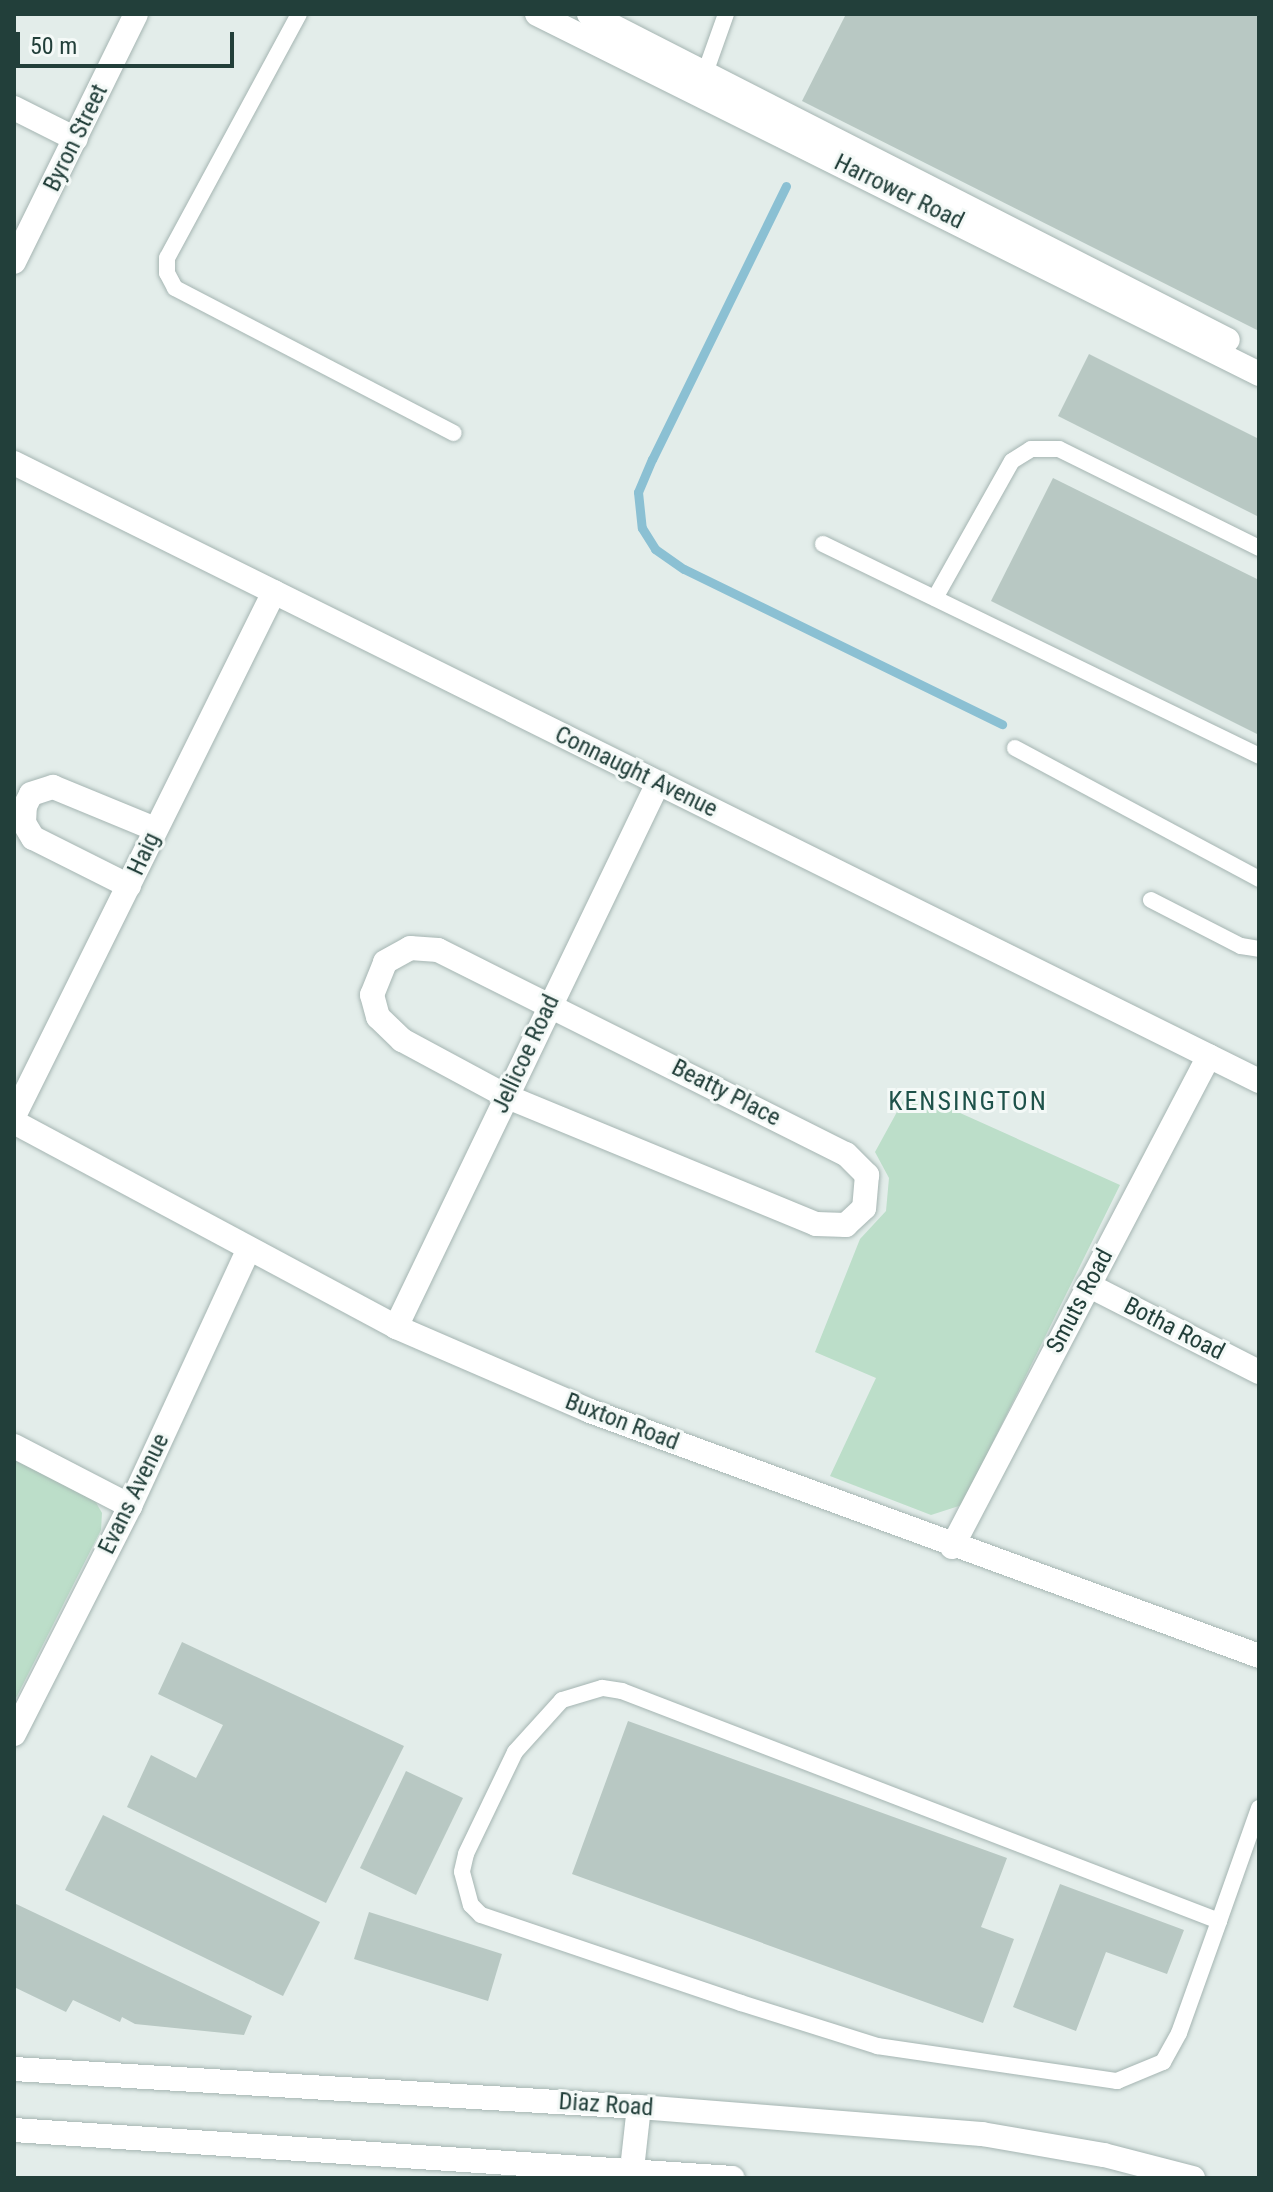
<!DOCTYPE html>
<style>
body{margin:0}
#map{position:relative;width:1273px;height:2192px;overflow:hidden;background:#e3edea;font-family:"Roboto Condensed",sans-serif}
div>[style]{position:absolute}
.green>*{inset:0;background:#bcdec9}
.stream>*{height:9px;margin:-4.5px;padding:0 4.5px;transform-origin:4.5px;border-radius:4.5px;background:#8bc0d3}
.building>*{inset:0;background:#b8c8c3}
.roads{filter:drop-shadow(0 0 2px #a5b5b2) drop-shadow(0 0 2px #a5b5b2)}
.service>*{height:16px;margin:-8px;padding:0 8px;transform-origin:8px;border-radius:8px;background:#fff}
.minor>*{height:24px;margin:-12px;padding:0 12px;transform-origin:12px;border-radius:12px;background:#fff}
.tertiary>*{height:24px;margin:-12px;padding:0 12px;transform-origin:12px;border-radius:12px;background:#fff}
.secondary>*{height:24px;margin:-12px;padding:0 12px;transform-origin:12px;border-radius:12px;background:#fff}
span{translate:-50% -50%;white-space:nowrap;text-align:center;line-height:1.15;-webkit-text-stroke:6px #f4f9f7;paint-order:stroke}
.street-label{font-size:24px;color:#223f3a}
.neighbourhood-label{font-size:26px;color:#1e524a;letter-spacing:2px}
.frame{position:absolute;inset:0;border:16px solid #223f3a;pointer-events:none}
.scale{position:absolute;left:16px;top:32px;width:218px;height:36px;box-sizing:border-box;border:4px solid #223f3a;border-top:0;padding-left:10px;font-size:24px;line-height:28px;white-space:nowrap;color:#223f3a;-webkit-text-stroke:6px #f4f9f7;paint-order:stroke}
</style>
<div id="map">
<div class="green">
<div style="clip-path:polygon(909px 1090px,1120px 1185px,962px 1505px,931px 1515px,830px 1476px,876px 1378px,815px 1352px,860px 1239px,886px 1211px,889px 1178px,875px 1152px)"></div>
<div style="clip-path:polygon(14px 1460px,94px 1499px,102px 1513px,101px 1530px,14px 1702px)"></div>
</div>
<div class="stream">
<div style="left:786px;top:186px;width:304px;rotate:116.1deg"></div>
<div style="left:652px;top:459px;width:36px;rotate:113deg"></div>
<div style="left:638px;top:492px;width:36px;rotate:84deg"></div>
<div style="left:642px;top:528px;width:25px;rotate:58deg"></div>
<div style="left:655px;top:549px;width:35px;rotate:35deg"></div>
<div style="left:684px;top:569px;width:354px;rotate:26deg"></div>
</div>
<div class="building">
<div style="clip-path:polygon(846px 14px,1259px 14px,1259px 331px,802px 101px)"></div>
<div style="clip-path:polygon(1089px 354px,1259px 439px,1259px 517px,1058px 416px)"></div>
<div style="clip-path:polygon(1053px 478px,1259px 580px,1259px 735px,991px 601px)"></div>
<div style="clip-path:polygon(182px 1642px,404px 1746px,326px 1903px,127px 1807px,151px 1755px,196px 1778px,223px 1725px,158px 1694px)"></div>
<div style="clip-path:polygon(628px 1721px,1007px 1858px,981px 1927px,1014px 1939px,983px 2023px,572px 1874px)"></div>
<div style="clip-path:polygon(406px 1771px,463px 1798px,416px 1895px,360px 1868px)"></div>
<div style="clip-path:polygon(103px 1815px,320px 1922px,283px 1996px,65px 1890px)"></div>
<div style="clip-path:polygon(1060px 1884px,1184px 1930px,1167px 1974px,1106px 1952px,1076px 2031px,1013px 2007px)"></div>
<div style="clip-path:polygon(14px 1903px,252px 2016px,244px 2035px,135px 2024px,122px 2017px,120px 2022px,73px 2000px,66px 2012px,14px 1987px)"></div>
<div style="clip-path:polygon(369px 1912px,502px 1954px,488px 2001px,354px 1959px)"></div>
</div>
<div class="roads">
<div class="service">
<div style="left:299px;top:14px;width:277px;rotate:118.4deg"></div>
<div style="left:167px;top:258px;width:15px;rotate:90deg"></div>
<div style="left:167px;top:273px;width:17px;rotate:62deg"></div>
<div style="left:175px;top:288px;width:314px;rotate:27.5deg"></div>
<div style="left:705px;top:73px;width:63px;rotate:-70.4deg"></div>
<div style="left:823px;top:544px;width:485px;rotate:25.9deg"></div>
<div style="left:935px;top:598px;width:157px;rotate:-60.7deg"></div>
<div style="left:1012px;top:461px;width:22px;rotate:-32deg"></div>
<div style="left:1031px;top:449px;width:28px"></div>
<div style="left:1059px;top:449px;width:223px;rotate:26.3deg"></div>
<div style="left:1015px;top:748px;width:277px;rotate:28.2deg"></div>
<div style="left:1151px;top:900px;width:101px;rotate:27.1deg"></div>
<div style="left:1241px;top:946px;width:18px;rotate:9deg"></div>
<div style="left:1219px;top:1921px;width:640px;rotate:-158.93deg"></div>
<div style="left:622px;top:1691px;width:20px;rotate:-171deg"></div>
<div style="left:602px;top:1688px;width:42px;rotate:163.3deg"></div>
<div style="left:562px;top:1700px;width:70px;rotate:132.1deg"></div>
<div style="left:515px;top:1752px;width:113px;rotate:115.7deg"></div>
<div style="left:466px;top:1854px;width:18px;rotate:103deg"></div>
<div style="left:462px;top:1872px;width:34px;rotate:75deg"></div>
<div style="left:471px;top:1905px;width:14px;rotate:45deg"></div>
<div style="left:481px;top:1915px;width:274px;rotate:18.7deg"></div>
<div style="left:741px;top:2003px;width:143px;rotate:17.5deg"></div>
<div style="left:877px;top:2046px;width:243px;rotate:8.3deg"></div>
<div style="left:1117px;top:2081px;width:50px;rotate:-22.4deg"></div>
<div style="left:1163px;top:2062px;width:33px;rotate:-61deg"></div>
<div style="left:1179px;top:2033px;width:119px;rotate:-70.3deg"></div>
<div style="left:1219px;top:1921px;width:120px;rotate:-70.5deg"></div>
</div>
<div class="minor">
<div style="left:14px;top:108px;width:69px;rotate:26.6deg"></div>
<div style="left:14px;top:262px;width:276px;rotate:-63.8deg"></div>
<div style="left:14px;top:463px;width:1390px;rotate:26.4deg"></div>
<div style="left:129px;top:886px;width:107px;rotate:-153.4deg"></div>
<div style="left:33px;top:838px;width:17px;rotate:-121deg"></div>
<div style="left:24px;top:823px;width:17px;rotate:-87deg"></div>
<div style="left:25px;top:806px;width:13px;rotate:-63deg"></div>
<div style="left:31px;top:794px;width:23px;rotate:-18deg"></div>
<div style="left:53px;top:787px;width:110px;rotate:22.4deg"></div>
<div style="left:410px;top:948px;width:28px;rotate:4deg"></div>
<div style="left:438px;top:950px;width:456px;rotate:26.6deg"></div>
<div style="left:846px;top:1154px;width:30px;rotate:45deg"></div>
<div style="left:867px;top:1175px;width:33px;rotate:95deg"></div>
<div style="left:864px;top:1208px;width:25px;rotate:137deg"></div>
<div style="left:846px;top:1225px;width:30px;rotate:-178deg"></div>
<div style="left:816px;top:1224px;width:335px;rotate:-157.6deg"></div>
<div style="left:506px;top:1096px;width:118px;rotate:-151.7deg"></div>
<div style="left:402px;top:1040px;width:33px;rotate:-136deg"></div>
<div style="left:378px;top:1017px;width:23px;rotate:-105deg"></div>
<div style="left:372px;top:995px;width:35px;rotate:-68deg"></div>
<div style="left:385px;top:962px;width:29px;rotate:-29deg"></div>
<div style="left:14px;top:1116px;width:585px;rotate:-63.61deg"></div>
<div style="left:14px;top:1122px;width:434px;rotate:28.2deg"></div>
<div style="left:396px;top:1327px;width:211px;rotate:23.4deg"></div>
<div style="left:590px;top:1411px;width:712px;rotate:20.11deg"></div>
<div style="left:1088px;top:1285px;width:192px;rotate:27deg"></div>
<div style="left:396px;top:1327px;width:604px;rotate:-64.28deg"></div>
<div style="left:14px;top:1446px;width:131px;rotate:27.3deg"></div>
<div style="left:952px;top:1547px;width:554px;rotate:-62.37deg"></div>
<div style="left:14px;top:1734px;width:256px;rotate:-63deg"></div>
<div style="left:130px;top:1506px;width:281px;rotate:-65.2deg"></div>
</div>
<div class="tertiary">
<div style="left:14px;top:2069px;width:626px;rotate:3.48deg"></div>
<div style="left:639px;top:2107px;width:344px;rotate:4.5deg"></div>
<div style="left:982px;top:2134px;width:124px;rotate:9.8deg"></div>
<div style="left:1104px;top:2155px;width:92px;rotate:14.5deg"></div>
<div style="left:14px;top:2130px;width:720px;rotate:3.82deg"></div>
<div style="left:631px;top:2178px;width:71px;rotate:-83.6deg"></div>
</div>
<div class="secondary">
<div style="left:537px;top:14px;width:807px;rotate:26.5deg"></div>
<div style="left:589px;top:14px;width:717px;rotate:27.03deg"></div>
</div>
</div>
<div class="street-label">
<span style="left:76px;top:138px;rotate:-64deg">Byron Street</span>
<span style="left:899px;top:192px;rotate:26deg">Harrower Road</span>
<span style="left:636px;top:772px;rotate:26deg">Connaught Avenue</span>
<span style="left:144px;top:854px;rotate:-65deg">Haig</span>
<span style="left:526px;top:1054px;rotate:-65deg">Jellicoe Road</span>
<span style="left:726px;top:1093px;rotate:27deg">Beatty Place</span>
<span style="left:1080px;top:1301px;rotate:-62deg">Smuts Road</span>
<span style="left:1174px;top:1329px;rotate:27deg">Botha Road</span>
<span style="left:622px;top:1422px;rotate:21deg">Buxton Road</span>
<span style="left:134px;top:1494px;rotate:-64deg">Evans Avenue</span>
<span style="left:606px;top:2105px;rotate:4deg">Diaz Road</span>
</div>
<div class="neighbourhood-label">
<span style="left:968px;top:1102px">KENSINGTON</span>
</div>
<div class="frame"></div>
<div class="scale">50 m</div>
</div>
